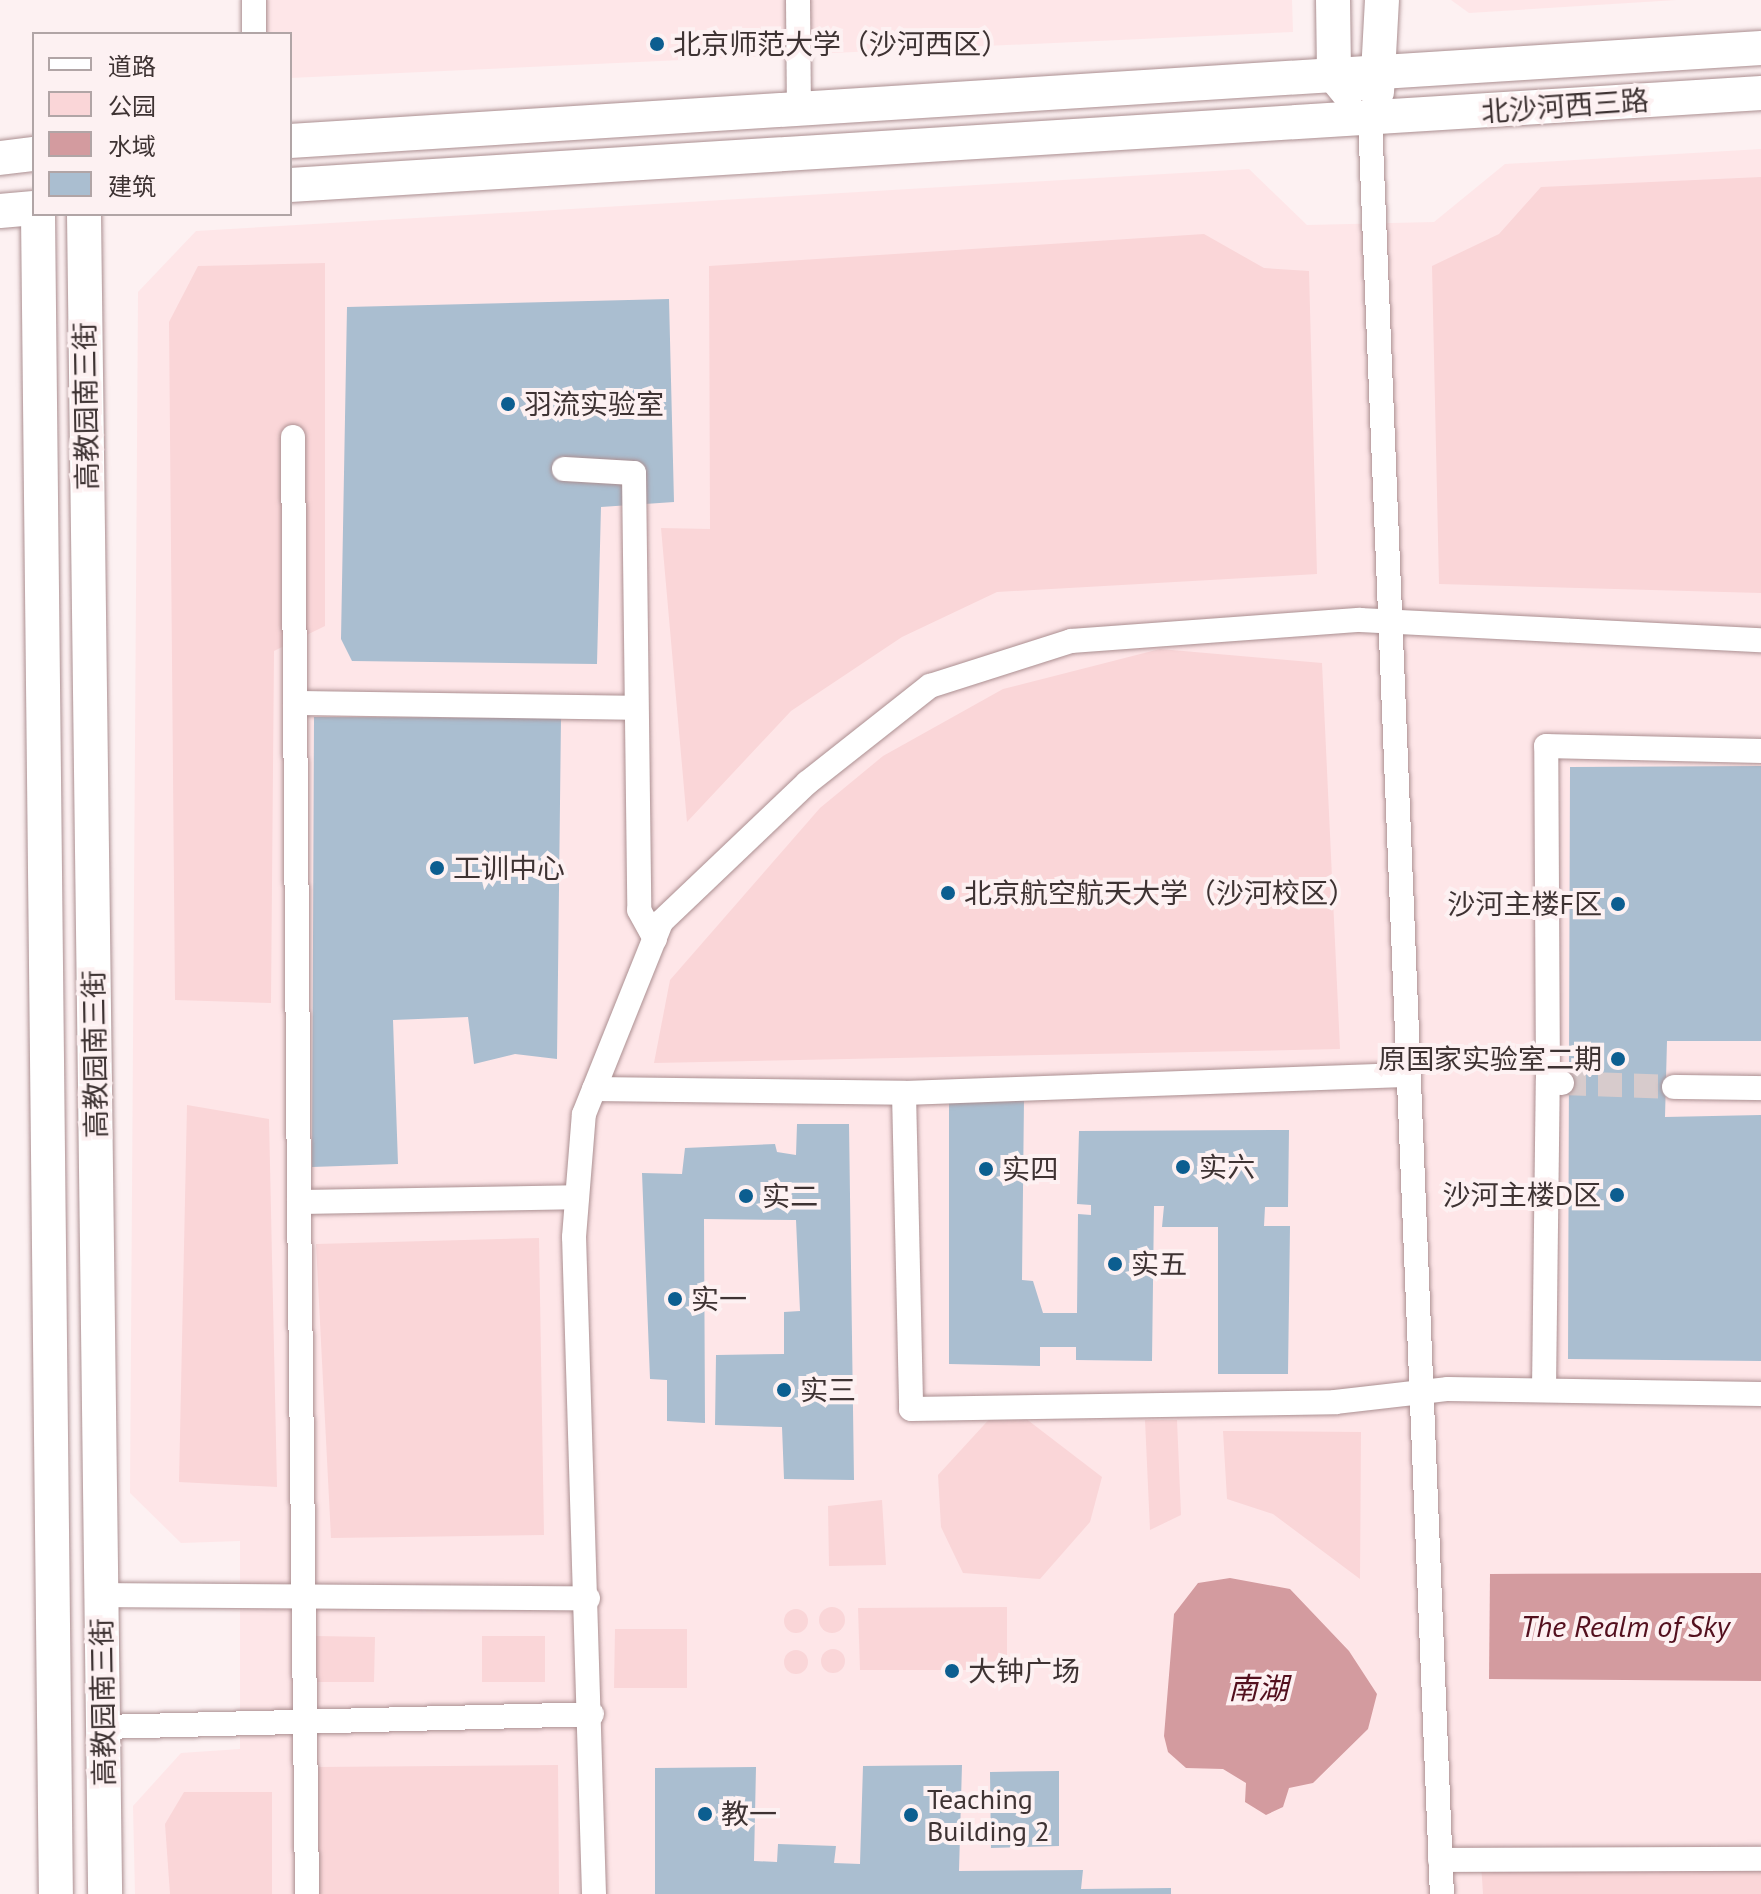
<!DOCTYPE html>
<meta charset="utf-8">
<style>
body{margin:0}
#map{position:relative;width:1761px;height:1894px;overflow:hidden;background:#fdf1f2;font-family:"PT Sans","Noto Sans SC",sans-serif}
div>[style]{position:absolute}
.built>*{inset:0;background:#fee6e8}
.green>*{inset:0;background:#fad6d8}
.round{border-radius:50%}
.water>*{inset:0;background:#d39b9f}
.building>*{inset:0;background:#aabed0}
.street-tunnel>*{height:24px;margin-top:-12px;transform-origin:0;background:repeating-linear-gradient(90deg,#d7cbcc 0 24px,transparent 0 36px)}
.roads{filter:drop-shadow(0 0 2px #ab8f91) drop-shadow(0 0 2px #ab8f91)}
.street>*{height:24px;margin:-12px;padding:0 12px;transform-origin:12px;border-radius:12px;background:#fff}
.secondary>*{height:34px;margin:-17px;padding:0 17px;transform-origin:17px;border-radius:17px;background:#fff}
.dots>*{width:22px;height:22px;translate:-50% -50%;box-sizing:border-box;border:4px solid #fdf1f2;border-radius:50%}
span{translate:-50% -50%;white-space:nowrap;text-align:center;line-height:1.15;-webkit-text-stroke:8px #fdf1f2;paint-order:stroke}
.poi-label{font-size:28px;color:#3e3333}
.left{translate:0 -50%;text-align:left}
.right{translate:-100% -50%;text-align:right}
.street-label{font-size:28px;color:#3e3333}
.water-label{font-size:30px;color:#53101e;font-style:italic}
.legend{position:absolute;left:32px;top:32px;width:260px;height:184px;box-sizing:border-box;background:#fdf1f2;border:2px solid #b1a5a6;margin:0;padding:10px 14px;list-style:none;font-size:24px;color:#3e3333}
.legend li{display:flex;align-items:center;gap:16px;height:40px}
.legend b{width:40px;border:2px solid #b1a5a6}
</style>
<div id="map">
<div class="built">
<div style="clip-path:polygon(265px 0,1292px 0,1293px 32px,290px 78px,290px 34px,264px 34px)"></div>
<div style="clip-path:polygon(1451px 0,1677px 0,1469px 13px)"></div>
<div style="clip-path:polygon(1761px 149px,1761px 1894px,135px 1894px,133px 1806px,181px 1753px,240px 1749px,240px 1541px,181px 1543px,130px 1493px,138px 292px,196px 231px,1249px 169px,1307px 225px,1434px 222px,1505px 164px)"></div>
</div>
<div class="green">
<div style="clip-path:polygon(1761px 177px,1761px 593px,1439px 584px,1432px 266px,1499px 234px,1541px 187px)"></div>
<div style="clip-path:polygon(1204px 234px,1264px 268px,1309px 271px,1317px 574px,997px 592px,902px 637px,791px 711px,687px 822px,661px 528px,710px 529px,709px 266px)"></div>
<div style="clip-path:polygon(325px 263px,325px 626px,274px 651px,271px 1003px,175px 1000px,169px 322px,198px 266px)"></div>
<div style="clip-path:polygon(1160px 649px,1322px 663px,1340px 1049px,654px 1063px,670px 980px,820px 808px,883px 756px,1003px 689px)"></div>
<div style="clip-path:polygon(187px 1105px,269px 1119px,277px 1487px,179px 1482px)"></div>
<div style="clip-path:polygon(539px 1238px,544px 1535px,331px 1538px,316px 1244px)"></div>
<div style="clip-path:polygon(994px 1414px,1025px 1418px,1102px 1477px,1090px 1522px,1040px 1579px,963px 1573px,941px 1527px,938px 1475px)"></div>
<div style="clip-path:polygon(1145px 1420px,1177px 1420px,1181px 1515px,1150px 1530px)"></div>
<div style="clip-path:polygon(1223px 1431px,1361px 1432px,1360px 1579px,1273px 1514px,1227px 1499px)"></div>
<div style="clip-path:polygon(882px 1500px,886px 1565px,829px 1566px,828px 1506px)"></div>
<div class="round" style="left:819px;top:1607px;width:26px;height:26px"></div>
<div style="clip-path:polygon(1007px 1607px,1007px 1670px,860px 1670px,858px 1608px)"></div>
<div class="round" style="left:784px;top:1609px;width:24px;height:24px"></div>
<div style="clip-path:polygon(615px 1629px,687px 1629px,687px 1688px,614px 1688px)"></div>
<div style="clip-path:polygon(315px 1636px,375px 1637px,374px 1682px,314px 1682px)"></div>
<div style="clip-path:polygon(482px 1636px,545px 1636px,545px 1682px,482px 1682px)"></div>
<div class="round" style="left:821px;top:1649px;width:24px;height:24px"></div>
<div class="round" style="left:784px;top:1650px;width:24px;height:24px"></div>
<div style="clip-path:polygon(558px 1765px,559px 1894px,317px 1894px,316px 1767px)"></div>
<div style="clip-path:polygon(184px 1792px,272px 1792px,272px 1894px,170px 1894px,165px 1824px)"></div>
<div style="clip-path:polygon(1481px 1863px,1761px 1866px,1761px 1894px,1483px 1894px)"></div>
</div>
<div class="water">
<div style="clip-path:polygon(1761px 1573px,1761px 1681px,1489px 1679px,1490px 1574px)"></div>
<div style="clip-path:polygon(1230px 1578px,1290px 1589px,1349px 1651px,1377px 1694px,1368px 1729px,1313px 1783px,1289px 1788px,1283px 1807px,1266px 1815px,1245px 1802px,1246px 1783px,1223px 1769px,1186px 1768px,1168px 1752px,1164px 1736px,1174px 1614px,1198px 1583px)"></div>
</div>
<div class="building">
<div style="clip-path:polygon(669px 299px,674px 502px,601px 507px,597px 664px,352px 661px,341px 639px,347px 307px)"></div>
<div style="clip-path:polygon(314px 717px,561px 718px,557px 1059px,515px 1054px,474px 1064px,468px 1017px,393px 1020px,398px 1164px,312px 1167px)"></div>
<div style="clip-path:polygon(1761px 766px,1761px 1041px,1667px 1041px,1665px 1117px,1761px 1115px,1761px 1361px,1568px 1359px,1570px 767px)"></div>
<div style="clip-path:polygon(949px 1099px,1024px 1099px,1022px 1280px,1033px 1281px,1043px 1313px,1077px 1313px,1078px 1214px,1091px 1215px,1091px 1205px,1077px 1204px,1079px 1131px,1289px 1130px,1288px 1207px,1265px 1207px,1264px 1226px,1290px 1226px,1288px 1374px,1218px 1374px,1218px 1227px,1162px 1227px,1164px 1206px,1154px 1206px,1152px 1361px,1076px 1360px,1076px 1347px,1040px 1347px,1040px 1366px,949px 1364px)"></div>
<div style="clip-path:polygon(797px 1124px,849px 1124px,854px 1480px,784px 1479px,782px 1427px,715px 1425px,716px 1355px,784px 1354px,784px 1312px,800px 1311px,796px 1220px,704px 1219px,705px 1423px,667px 1421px,667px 1380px,650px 1379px,642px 1173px,682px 1174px,685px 1148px,775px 1144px,777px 1152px,796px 1155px)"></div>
<div style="clip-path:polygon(962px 1765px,959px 1871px,1083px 1870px,1081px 1889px,1171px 1888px,1171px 1894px,655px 1894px,655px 1768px,756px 1767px,754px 1861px,777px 1862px,778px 1844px,836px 1846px,834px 1863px,860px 1864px,863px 1766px)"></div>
<div style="clip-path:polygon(1059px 1771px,1059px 1846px,991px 1848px,990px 1772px)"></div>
</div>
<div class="street-tunnel">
<div style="left:1562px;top:1083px;width:112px;rotate:2deg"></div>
</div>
<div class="roads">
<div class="street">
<div style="left:254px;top:0;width:34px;rotate:90deg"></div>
<div style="left:798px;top:0;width:110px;rotate:89.5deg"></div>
<div style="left:1370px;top:119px;width:1776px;rotate:87.68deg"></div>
<div style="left:293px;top:437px;width:765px;rotate:89.55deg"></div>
<div style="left:564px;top:469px;width:70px;rotate:3.3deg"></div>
<div style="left:634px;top:473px;width:437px;rotate:89.3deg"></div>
<div style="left:639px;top:910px;width:33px;rotate:61deg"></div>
<div style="left:295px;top:703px;width:341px;rotate:0.8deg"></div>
<div style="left:1562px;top:1083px;width:14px;rotate:-176deg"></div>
<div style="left:1548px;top:1082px;width:336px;rotate:-90.3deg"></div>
<div style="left:1546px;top:746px;width:215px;rotate:1.3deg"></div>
<div style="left:1674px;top:1087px;width:87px;rotate:0.7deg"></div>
<div style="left:594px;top:1089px;width:310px;rotate:0.7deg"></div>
<div style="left:904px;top:1093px;width:501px;rotate:-2.06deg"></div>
<div style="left:904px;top:1093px;width:316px;rotate:88.7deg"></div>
<div style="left:911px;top:1409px;width:424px;rotate:-0.9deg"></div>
<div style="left:1335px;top:1402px;width:114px;rotate:-6.6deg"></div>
<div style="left:1448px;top:1389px;width:313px;rotate:0.9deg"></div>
<div style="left:1544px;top:1390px;width:308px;rotate:-89.3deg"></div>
<div style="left:102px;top:1595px;width:486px;rotate:0.4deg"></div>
<div style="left:103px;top:1727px;width:489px;rotate:-1.5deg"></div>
<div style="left:1440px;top:1860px;width:321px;rotate:-0.2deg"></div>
<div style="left:307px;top:1894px;width:692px;rotate:-90.66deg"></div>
<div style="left:299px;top:1202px;width:278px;rotate:-1deg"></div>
<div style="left:594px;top:1894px;width:657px;rotate:-91.74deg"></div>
<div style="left:574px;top:1237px;width:123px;rotate:-85.4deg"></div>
<div style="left:584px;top:1114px;width:207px;rotate:-68.1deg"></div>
<div style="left:661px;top:922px;width:202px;rotate:-43.6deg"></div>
<div style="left:807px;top:783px;width:157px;rotate:-38.3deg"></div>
<div style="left:930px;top:686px;width:148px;rotate:-17.7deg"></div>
<div style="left:1071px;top:641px;width:290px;rotate:-4.2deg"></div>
<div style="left:1360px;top:620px;width:401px;rotate:2.9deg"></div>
</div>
<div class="secondary">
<div style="left:1333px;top:0;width:75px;rotate:89.2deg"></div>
<div style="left:1334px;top:75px;width:21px;rotate:51deg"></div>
<div style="left:1377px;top:92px;width:92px;rotate:-86.9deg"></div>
<div style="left:290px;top:141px;width:1474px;rotate:-3.62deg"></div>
<div style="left:0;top:158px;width:34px;rotate:-7deg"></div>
<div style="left:290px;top:185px;width:1474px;rotate:-3.58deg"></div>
<div style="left:0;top:211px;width:34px;rotate:-5deg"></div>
<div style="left:38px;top:214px;width:1680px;rotate:89.39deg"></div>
<div style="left:84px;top:214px;width:1680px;rotate:89.28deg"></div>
</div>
</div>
<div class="dots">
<div style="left:657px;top:44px;background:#0c5e90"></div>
<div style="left:508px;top:404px;background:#0c5e90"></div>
<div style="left:437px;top:868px;background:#0c5e90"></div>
<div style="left:948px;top:893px;background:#0c5e90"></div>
<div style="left:1618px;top:904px;background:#0c5e90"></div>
<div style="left:1618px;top:1059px;background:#0c5e90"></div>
<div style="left:1183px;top:1167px;background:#0c5e90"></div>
<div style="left:986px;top:1169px;background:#0c5e90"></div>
<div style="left:1617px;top:1195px;background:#0c5e90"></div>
<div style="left:746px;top:1196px;background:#0c5e90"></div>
<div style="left:1115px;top:1264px;background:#0c5e90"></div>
<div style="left:675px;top:1299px;background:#0c5e90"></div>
<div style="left:784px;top:1390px;background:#0c5e90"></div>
<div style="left:952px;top:1671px;background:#0c5e90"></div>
<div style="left:705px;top:1814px;background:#0c5e90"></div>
<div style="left:911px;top:1815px;background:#0c5e90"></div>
</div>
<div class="poi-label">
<span class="left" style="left:673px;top:44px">北京师范大学（沙河西区）</span>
<span class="left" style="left:524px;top:404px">羽流实验室</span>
<span class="left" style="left:453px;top:868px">工训中心</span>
<span class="left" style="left:964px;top:893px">北京航空航天大学（沙河校区）</span>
<span class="right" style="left:1602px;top:904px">沙河主楼F区</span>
<span class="right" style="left:1602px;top:1059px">原国家实验室二期</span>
<span class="left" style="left:1199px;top:1167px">实六</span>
<span class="left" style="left:1002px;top:1169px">实四</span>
<span class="right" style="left:1601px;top:1195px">沙河主楼D区</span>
<span class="left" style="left:762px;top:1196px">实二</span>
<span class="left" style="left:1131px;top:1264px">实五</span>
<span class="left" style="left:691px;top:1299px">实一</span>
<span class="left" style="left:800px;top:1390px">实三</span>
<span class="left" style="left:968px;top:1671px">大钟广场</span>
<span class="left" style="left:927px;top:1815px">Teaching<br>Building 2</span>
<span class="left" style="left:721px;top:1814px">教一</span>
</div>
<div class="street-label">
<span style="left:1565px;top:106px;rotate:-4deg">北沙河西三路</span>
<span style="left:86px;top:406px;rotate:-91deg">高教园南三街</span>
<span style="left:95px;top:1054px;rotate:-91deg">高教园南三街</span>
<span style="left:103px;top:1702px;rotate:-91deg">高教园南三街</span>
</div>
<div class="water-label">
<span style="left:1625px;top:1626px">The Realm of Sky</span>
<span style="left:1258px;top:1688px">南湖</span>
</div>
<ul class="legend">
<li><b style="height:10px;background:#fff"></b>道路</li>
<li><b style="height:22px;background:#fad6d8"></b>公园</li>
<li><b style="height:22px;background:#d39b9f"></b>水域</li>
<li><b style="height:22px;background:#aabed0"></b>建筑</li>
</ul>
</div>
